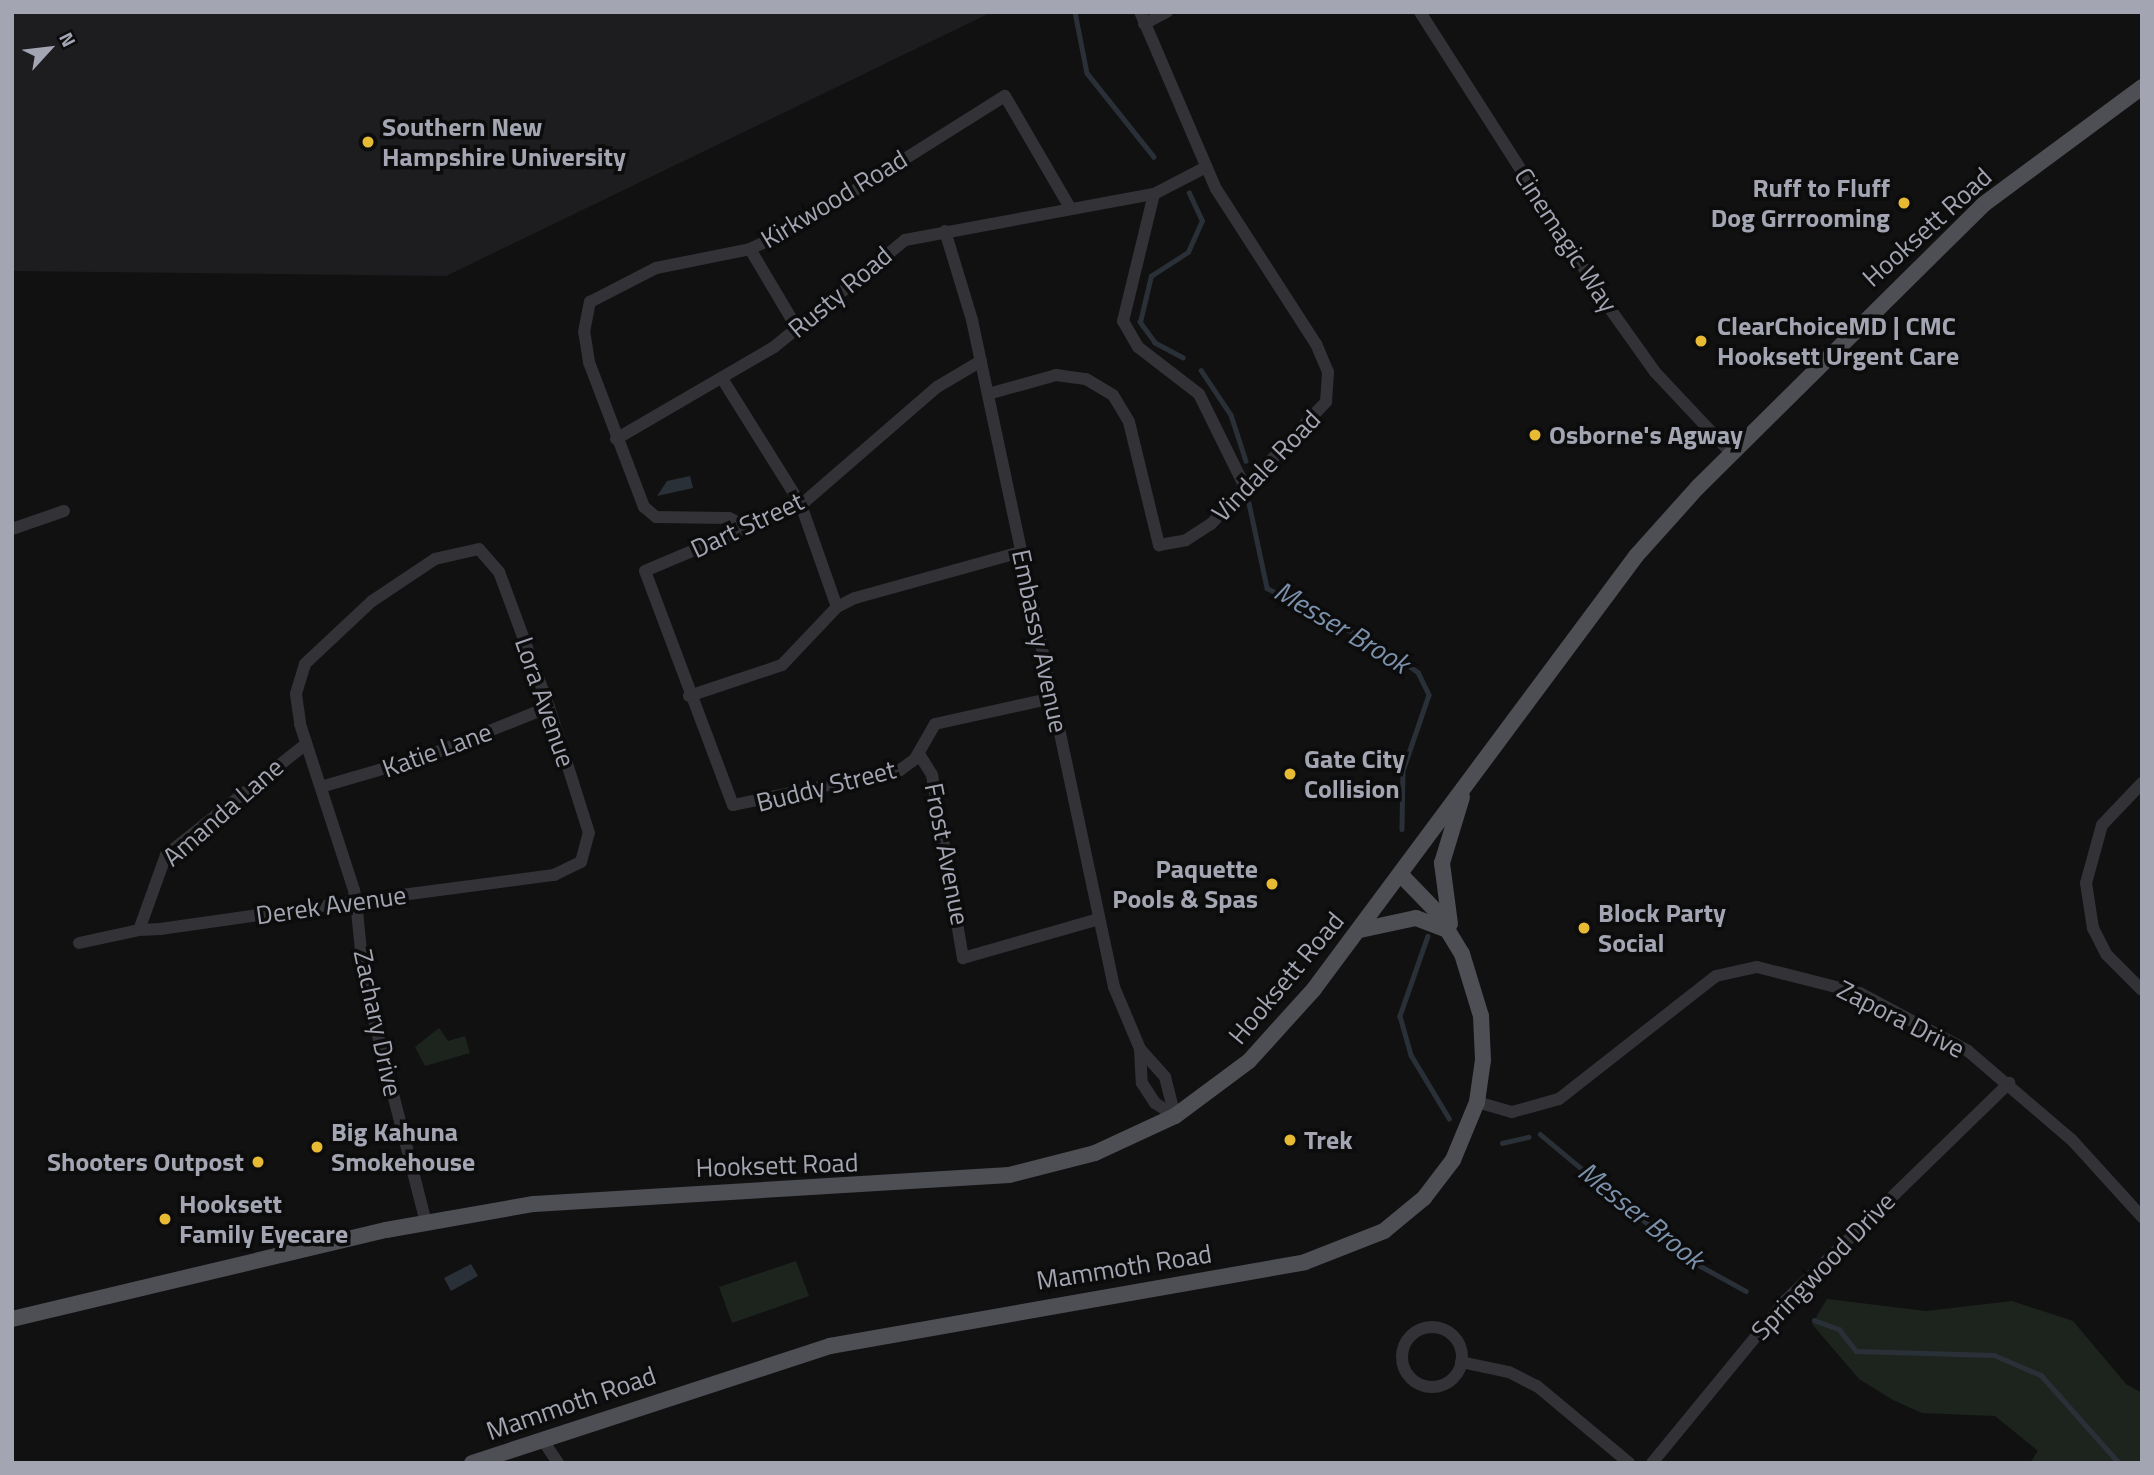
<!DOCTYPE html>
<style>
body{margin:0}
#map{position:relative;width:2154px;height:1475px;overflow:hidden;background:#111112;font-family:"Titillium Web",sans-serif}
div>[style]{position:absolute}
.built>*{inset:0;background:#1d1d1f}
.green>*{inset:0;background:#1d241e}
.water>*{inset:0;background:#2a3037}
.stream>*{height:4.5px;margin:-2.25px;padding:0 2.25px;transform-origin:2.25px;border-radius:2.25px;background:#2a3037}
.minor>*{height:12px;margin:-6px;padding:0 6px;transform-origin:6px;border-radius:6px;background:#323237}
.minor>.ring{margin:-6px;padding:0;box-sizing:content-box;background:none;border:12px solid #323237;border-radius:50%}
.major>*{height:16px;margin:-8px;padding:0 8px;transform-origin:8px;border-radius:8px;background:#4e4f55}
.dots>*{width:19px;height:19px;translate:-50% -50%;box-sizing:border-box;border:4px solid #0c0c0d;border-radius:50%}
span{translate:-50% -50%;white-space:nowrap;text-align:center;line-height:1.15;-webkit-text-stroke:7px #0c0c0d;paint-order:stroke}
.poi-label{font-size:26px;color:#a3a6b2;font-weight:700}
.left{translate:0 -50%;text-align:left}
.right{translate:-100% -50%;text-align:right}
.street-label{font-size:26px;color:#a3a6b2}
.water-label{font-size:28px;color:#7b91ac;font-style:italic}
.frame{position:absolute;inset:0;border:14px solid #a3a6b2;pointer-events:none}
.north{position:absolute;left:14px;top:14px;width:70px;height:70px;-webkit-text-stroke:5px #0c0c0d;paint-order:stroke;rotate:63deg;font-size:19px;font-weight:700;line-height:28px;text-align:center;color:#a3a6b2}
.north::after{content:'';display:block;margin:auto;width:24px;height:32px;background:#a3a6b2;clip-path:polygon(50% 0,100% 100%,50% 72%,0 100%)}
</style>
<div id="map">
<div class="built">
<div style="clip-path:polygon(12px 12px,992px 12px,446px 276px,12px 271px)"></div>
</div>
<div class="green">
<div style="clip-path:polygon(439px 1028px,448px 1041px,465px 1036px,470px 1053px,425px 1066px,415px 1047px)"></div>
<div style="clip-path:polygon(796px 1261px,809px 1296px,732px 1323px,719px 1287px)"></div>
<div style="clip-path:polygon(1827px 1299px,1926px 1311px,2012px 1301px,2073px 1321px,2126px 1384px,2142px 1393px,2142px 1463px,2030px 1463px,2038px 1451px,1995px 1416px,1922px 1413px,1893px 1400px,1859px 1379px,1812px 1324px)"></div>
</div>
<div class="water">
<div style="clip-path:polygon(690px 476px,693px 488px,657px 496px,667px 481px)"></div>
<div style="clip-path:polygon(471px 1264px,478px 1276px,451px 1291px,444px 1278px)"></div>
</div>
<div class="stream">
<div style="left:1075px;top:12px;width:62px;rotate:78.9deg"></div>
<div style="left:1087px;top:73px;width:107px;rotate:51.4deg"></div>
<div style="left:1183px;top:358px;width:32px;rotate:-152deg"></div>
<div style="left:1155px;top:343px;width:26px;rotate:-126deg"></div>
<div style="left:1140px;top:322px;width:47px;rotate:-76.6deg"></div>
<div style="left:1151px;top:276px;width:44px;rotate:-33deg"></div>
<div style="left:1188px;top:252px;width:34px;rotate:-66deg"></div>
<div style="left:1202px;top:221px;width:31px;rotate:-115deg"></div>
<div style="left:1201px;top:370px;width:54px;rotate:56.3deg"></div>
<div style="left:1231px;top:415px;width:48px;rotate:71.9deg"></div>
<div style="left:1249px;top:503px;width:87px;rotate:78deg"></div>
<div style="left:1267px;top:588px;width:140px;rotate:27.3deg"></div>
<div style="left:1391px;top:652px;width:34px;rotate:37deg"></div>
<div style="left:1418px;top:672px;width:25px;rotate:64deg"></div>
<div style="left:1429px;top:695px;width:80px;rotate:108.9deg"></div>
<div style="left:1403px;top:771px;width:58px;rotate:91deg"></div>
<div style="left:1428px;top:936px;width:85px;rotate:109.3deg"></div>
<div style="left:1400px;top:1016px;width:41px;rotate:74.2deg"></div>
<div style="left:1411px;top:1055px;width:74px;rotate:58.9deg"></div>
<div style="left:1540px;top:1134px;width:202px;rotate:39.8deg"></div>
<div style="left:1695px;top:1263px;width:58px;rotate:28.8deg"></div>
<div style="left:1502px;top:1143px;width:27px;rotate:-13deg"></div>
<div style="left:1814px;top:1320px;width:27px;rotate:20deg"></div>
<div style="left:1839px;top:1329px;width:28px;rotate:52deg"></div>
<div style="left:1856px;top:1351px;width:138px;rotate:1.7deg"></div>
<div style="left:1994px;top:1355px;width:51px;rotate:23.1deg"></div>
<div style="left:2041px;top:1375px;width:118px;rotate:48.4deg"></div>
</div>
<div class="minor">
<div style="left:1420px;top:12px;width:349px;rotate:57.4deg"></div>
<div style="left:1608px;top:306px;width:81px;rotate:54.5deg"></div>
<div style="left:1655px;top:372px;width:111px;rotate:46.8deg"></div>
<div style="left:1144px;top:24px;width:26px;rotate:-28deg"></div>
<div style="left:1154px;top:194px;width:131px;rotate:103.7deg"></div>
<div style="left:1123px;top:321px;width:30px;rotate:60deg"></div>
<div style="left:1138px;top:347px;width:77px;rotate:37.6deg"></div>
<div style="left:1199px;top:394px;width:104px;rotate:63.7deg"></div>
<div style="left:945px;top:231px;width:93px;rotate:73.1deg"></div>
<div style="left:972px;top:320px;width:682px;rotate:77.98deg"></div>
<div style="left:1114px;top:987px;width:67px;rotate:67.2deg"></div>
<div style="left:1140px;top:1049px;width:38px;rotate:48deg"></div>
<div style="left:1165px;top:1077px;width:40px;rotate:75.6deg"></div>
<div style="left:750px;top:249px;width:92px;rotate:59.3deg"></div>
<div style="left:981px;top:361px;width:51px;rotate:149.4deg"></div>
<div style="left:937px;top:387px;width:180px;rotate:139.1deg"></div>
<div style="left:801px;top:505px;width:169px;rotate:157.1deg"></div>
<div style="left:645px;top:571px;width:250px;rotate:69.4deg"></div>
<div style="left:733px;top:805px;width:171px;rotate:-11.8deg"></div>
<div style="left:900px;top:770px;width:19px;rotate:-36deg"></div>
<div style="left:915px;top:759px;width:40px;rotate:-60.3deg"></div>
<div style="left:935px;top:724px;width:120px;rotate:-12.5deg"></div>
<div style="left:723px;top:380px;width:147px;rotate:58deg"></div>
<div style="left:801px;top:505px;width:108px;rotate:70.6deg"></div>
<div style="left:988px;top:394px;width:71px;rotate:-15.6deg"></div>
<div style="left:1056px;top:375px;width:30px;rotate:8deg"></div>
<div style="left:1086px;top:379px;width:31px;rotate:31deg"></div>
<div style="left:1113px;top:395px;width:31px;rotate:59deg"></div>
<div style="left:1129px;top:422px;width:127px;rotate:76.3deg"></div>
<div style="left:1159px;top:545px;width:27px;rotate:-10deg"></div>
<div style="left:1186px;top:540px;width:30px;rotate:-33deg"></div>
<div style="left:1211px;top:524px;width:168px;rotate:-46.7deg"></div>
<div style="left:1326px;top:402px;width:30px;rotate:-86deg"></div>
<div style="left:1328px;top:372px;width:30px;rotate:-113deg"></div>
<div style="left:1316px;top:344px;width:184px;rotate:-122.8deg"></div>
<div style="left:1216px;top:189px;width:193px;rotate:-113.2deg"></div>
<div style="left:616px;top:439px;width:183px;rotate:-30.2deg"></div>
<div style="left:774px;top:347px;width:169px;rotate:-39.2deg"></div>
<div style="left:905px;top:240px;width:253px;rotate:-10.5deg"></div>
<div style="left:1154px;top:194px;width:59px;rotate:-27.4deg"></div>
<div style="left:748px;top:528px;width:21px;rotate:-152deg"></div>
<div style="left:729px;top:518px;width:73px;rotate:-179.2deg"></div>
<div style="left:656px;top:517px;width:16px;rotate:-140deg"></div>
<div style="left:644px;top:507px;width:155px;rotate:-110.8deg"></div>
<div style="left:589px;top:362px;width:30px;rotate:-99deg"></div>
<div style="left:584px;top:332px;width:31px;rotate:-79deg"></div>
<div style="left:590px;top:302px;width:74px;rotate:-27.3deg"></div>
<div style="left:656px;top:268px;width:96px;rotate:-11.4deg"></div>
<div style="left:750px;top:249px;width:50px;rotate:-25deg"></div>
<div style="left:795px;top:228px;width:248px;rotate:-32.2deg"></div>
<div style="left:1005px;top:96px;width:127px;rotate:59.8deg"></div>
<div style="left:12px;top:529px;width:55px;rotate:-19.1deg"></div>
<div style="left:689px;top:696px;width:98px;rotate:-18.4deg"></div>
<div style="left:782px;top:665px;width:80px;rotate:-46.5deg"></div>
<div style="left:837px;top:607px;width:20px;rotate:-27deg"></div>
<div style="left:855px;top:598px;width:172px;rotate:-15.5deg"></div>
<div style="left:919px;top:754px;width:25px;rotate:58deg"></div>
<div style="left:932px;top:775px;width:186px;rotate:80.4deg"></div>
<div style="left:963px;top:958px;width:141px;rotate:-16deg"></div>
<div style="left:2142px;top:783px;width:58px;rotate:133.6deg"></div>
<div style="left:2102px;top:825px;width:60px;rotate:105.4deg"></div>
<div style="left:2086px;top:883px;width:46px;rotate:81.2deg"></div>
<div style="left:2093px;top:928px;width:30px;rotate:63deg"></div>
<div style="left:2107px;top:955px;width:49px;rotate:45deg"></div>
<div style="left:324px;top:786px;width:107px;rotate:-16.2deg"></div>
<div style="left:427px;top:756px;width:131px;rotate:-21.9deg"></div>
<div style="left:139px;top:930px;width:80px;rotate:-70.2deg"></div>
<div style="left:166px;top:855px;width:179px;rotate:-38.4deg"></div>
<div style="left:79px;top:943px;width:61px;rotate:-12.2deg"></div>
<div style="left:139px;top:930px;width:21px;rotate:-3deg"></div>
<div style="left:160px;top:929px;width:198px;rotate:-8.1deg"></div>
<div style="left:356px;top:901px;width:200px;rotate:-7.5deg"></div>
<div style="left:554px;top:875px;width:30px;rotate:-26deg"></div>
<div style="left:581px;top:862px;width:30px;rotate:-75deg"></div>
<div style="left:589px;top:833px;width:132px;rotate:-107.6deg"></div>
<div style="left:549px;top:707px;width:144px;rotate:-110.3deg"></div>
<div style="left:499px;top:572px;width:30px;rotate:-131deg"></div>
<div style="left:479px;top:549px;width:45px;rotate:167.2deg"></div>
<div style="left:435px;top:559px;width:76px;rotate:146.3deg"></div>
<div style="left:372px;top:601px;width:92px;rotate:136.8deg"></div>
<div style="left:305px;top:664px;width:31px;rotate:107deg"></div>
<div style="left:296px;top:694px;width:30px;rotate:82deg"></div>
<div style="left:300px;top:724px;width:175px;rotate:72deg"></div>
<div style="left:354px;top:890px;width:11px;rotate:80deg"></div>
<div style="left:356px;top:901px;width:80px;rotate:84.3deg"></div>
<div style="left:364px;top:981px;width:249px;rotate:75.6deg"></div>
<div style="left:1140px;top:1049px;width:34px;rotate:87deg"></div>
<div style="left:1142px;top:1083px;width:24px;rotate:57deg"></div>
<div style="left:1155px;top:1103px;width:24px;rotate:33deg"></div>
<div style="left:1477px;top:1102px;width:36px;rotate:16deg"></div>
<div style="left:1512px;top:1112px;width:49px;rotate:-15.5deg"></div>
<div style="left:1559px;top:1099px;width:199px;rotate:-38.1deg"></div>
<div style="left:1716px;top:976px;width:42px;rotate:-12.4deg"></div>
<div style="left:1757px;top:967px;width:106px;rotate:14.2deg"></div>
<div style="left:1860px;top:993px;width:123px;rotate:28.2deg"></div>
<div style="left:1968px;top:1051px;width:137px;rotate:40.6deg"></div>
<div style="left:2072px;top:1140px;width:104px;rotate:47.7deg"></div>
<div class="ring" style="left:1402px;top:1327px;width:48px;height:48px"></div>
<div style="left:1461px;top:1362px;width:49px;rotate:11.8deg"></div>
<div style="left:1509px;top:1372px;width:31px;rotate:27deg"></div>
<div style="left:1537px;top:1386px;width:120px;rotate:39.9deg"></div>
<div style="left:542px;top:1439px;width:29px;rotate:56deg"></div>
<div style="left:1652px;top:1463px;width:210px;rotate:-50.6deg"></div>
<div style="left:1785px;top:1301px;width:313px;rotate:-44.2deg"></div>
</div>
<div class="major">
<div style="left:1450px;top:924px;width:62px;rotate:-97.5deg"></div>
<div style="left:1442px;top:863px;width:69px;rotate:-73.1deg"></div>
<div style="left:1360px;top:930px;width:57px;rotate:-12.1deg"></div>
<div style="left:1416px;top:918px;width:33px;rotate:21deg"></div>
<div style="left:12px;top:1319px;width:384px;rotate:-13.4deg"></div>
<div style="left:386px;top:1230px;width:150px;rotate:-10deg"></div>
<div style="left:534px;top:1204px;width:476px;rotate:-3.5deg"></div>
<div style="left:1009px;top:1175px;width:89px;rotate:-14.3deg"></div>
<div style="left:1095px;top:1153px;width:88px;rotate:-24.8deg"></div>
<div style="left:1175px;top:1116px;width:92px;rotate:-36.6deg"></div>
<div style="left:1249px;top:1061px;width:97px;rotate:-47.9deg"></div>
<div style="left:1314px;top:989px;width:540px;rotate:-53.36deg"></div>
<div style="left:1636px;top:556px;width:93px;rotate:-48.1deg"></div>
<div style="left:1698px;top:487px;width:402px;rotate:-44.7deg"></div>
<div style="left:1984px;top:204px;width:197px;rotate:-36.5deg"></div>
<div style="left:472px;top:1463px;width:377px;rotate:-18.1deg"></div>
<div style="left:830px;top:1346px;width:482px;rotate:-10deg"></div>
<div style="left:1305px;top:1262px;width:85px;rotate:-21.4deg"></div>
<div style="left:1384px;top:1231px;width:52px;rotate:-39.5deg"></div>
<div style="left:1424px;top:1198px;width:48px;rotate:-52.7deg"></div>
<div style="left:1453px;top:1160px;width:63px;rotate:-67.5deg"></div>
<div style="left:1477px;top:1102px;width:42px;rotate:-81.9deg"></div>
<div style="left:1483px;top:1060px;width:44px;rotate:-92.6deg"></div>
<div style="left:1481px;top:1016px;width:65px;rotate:-107deg"></div>
<div style="left:1462px;top:954px;width:50px;rotate:-121.2deg"></div>
<div style="left:1436px;top:911px;width:50px;rotate:-134.2deg"></div>
</div>
<div class="dots">
<div style="left:368px;top:142px;background:#e7ba34"></div>
<div style="left:1904px;top:203px;background:#e7ba34"></div>
<div style="left:1701px;top:341px;background:#e7ba34"></div>
<div style="left:1535px;top:435px;background:#e7ba34"></div>
<div style="left:1290px;top:774px;background:#e7ba34"></div>
<div style="left:1272px;top:884px;background:#e7ba34"></div>
<div style="left:1584px;top:928px;background:#e7ba34"></div>
<div style="left:1290px;top:1140px;background:#e7ba34"></div>
<div style="left:317px;top:1147px;background:#e7ba34"></div>
<div style="left:258px;top:1162px;background:#e7ba34"></div>
<div style="left:165px;top:1219px;background:#e7ba34"></div>
</div>
<div class="poi-label">
<span class="left" style="left:382px;top:142px">Southern New<br>Hampshire University</span>
<span class="right" style="left:1890px;top:203px">Ruff to Fluff<br>Dog Grrrooming</span>
<span class="left" style="left:1717px;top:341px">ClearChoiceMD | CMC<br>Hooksett Urgent Care</span>
<span class="left" style="left:1549px;top:435px">Osborne's Agway</span>
<span class="left" style="left:1304px;top:774px">Gate City<br>Collision</span>
<span class="right" style="left:1258px;top:884px">Paquette<br>Pools &amp; Spas</span>
<span class="left" style="left:1598px;top:928px">Block Party<br>Social</span>
<span class="left" style="left:331px;top:1147px">Big Kahuna<br>Smokehouse</span>
<span class="left" style="left:1304px;top:1140px">Trek</span>
<span class="right" style="left:244px;top:1162px">Shooters Outpost</span>
<span class="left" style="left:179px;top:1219px">Hooksett<br>Family Eyecare</span>
</div>
<div class="street-label">
<span style="left:834px;top:199px;rotate:-31deg">Kirkwood Road</span>
<span style="left:1927px;top:227px;rotate:-42deg">Hooksett Road</span>
<span style="left:1566px;top:240px;rotate:57deg">Cinemagic Way</span>
<span style="left:840px;top:292px;rotate:-40deg">Rusty Road</span>
<span style="left:1266px;top:466px;rotate:-46deg">Vindale Road</span>
<span style="left:747px;top:525px;rotate:-25deg">Dart Street</span>
<span style="left:1040px;top:641px;rotate:78deg">Embassy Avenue</span>
<span style="left:545px;top:702px;rotate:71deg">Lora Avenue</span>
<span style="left:437px;top:750px;rotate:-20deg">Katie Lane</span>
<span style="left:826px;top:786px;rotate:-14deg">Buddy Street</span>
<span style="left:223px;top:812px;rotate:-41deg">Amanda Lane</span>
<span style="left:947px;top:854px;rotate:79deg">Frost Avenue</span>
<span style="left:331px;top:905px;rotate:-8deg">Derek Avenue</span>
<span style="left:1286px;top:978px;rotate:-50deg">Hooksett Road</span>
<span style="left:1901px;top:1019px;rotate:27deg">Zapora Drive</span>
<span style="left:378px;top:1023px;rotate:78deg">Zachary Drive</span>
<span style="left:777px;top:1165px;rotate:-2deg">Hooksett Road</span>
<span style="left:1823px;top:1266px;rotate:-46deg">Springwood Drive</span>
<span style="left:1124px;top:1267px;rotate:-9deg">Mammoth Road</span>
<span style="left:571px;top:1403px;rotate:-19deg">Mammoth Road</span>
</div>
<div class="water-label">
<span style="left:1342px;top:627px;rotate:31deg">Messer Brook</span>
<span style="left:1641px;top:1215px;rotate:39deg">Messer Brook</span>
</div>
<div class="frame"></div>
<div class="north">N</div>
</div>
